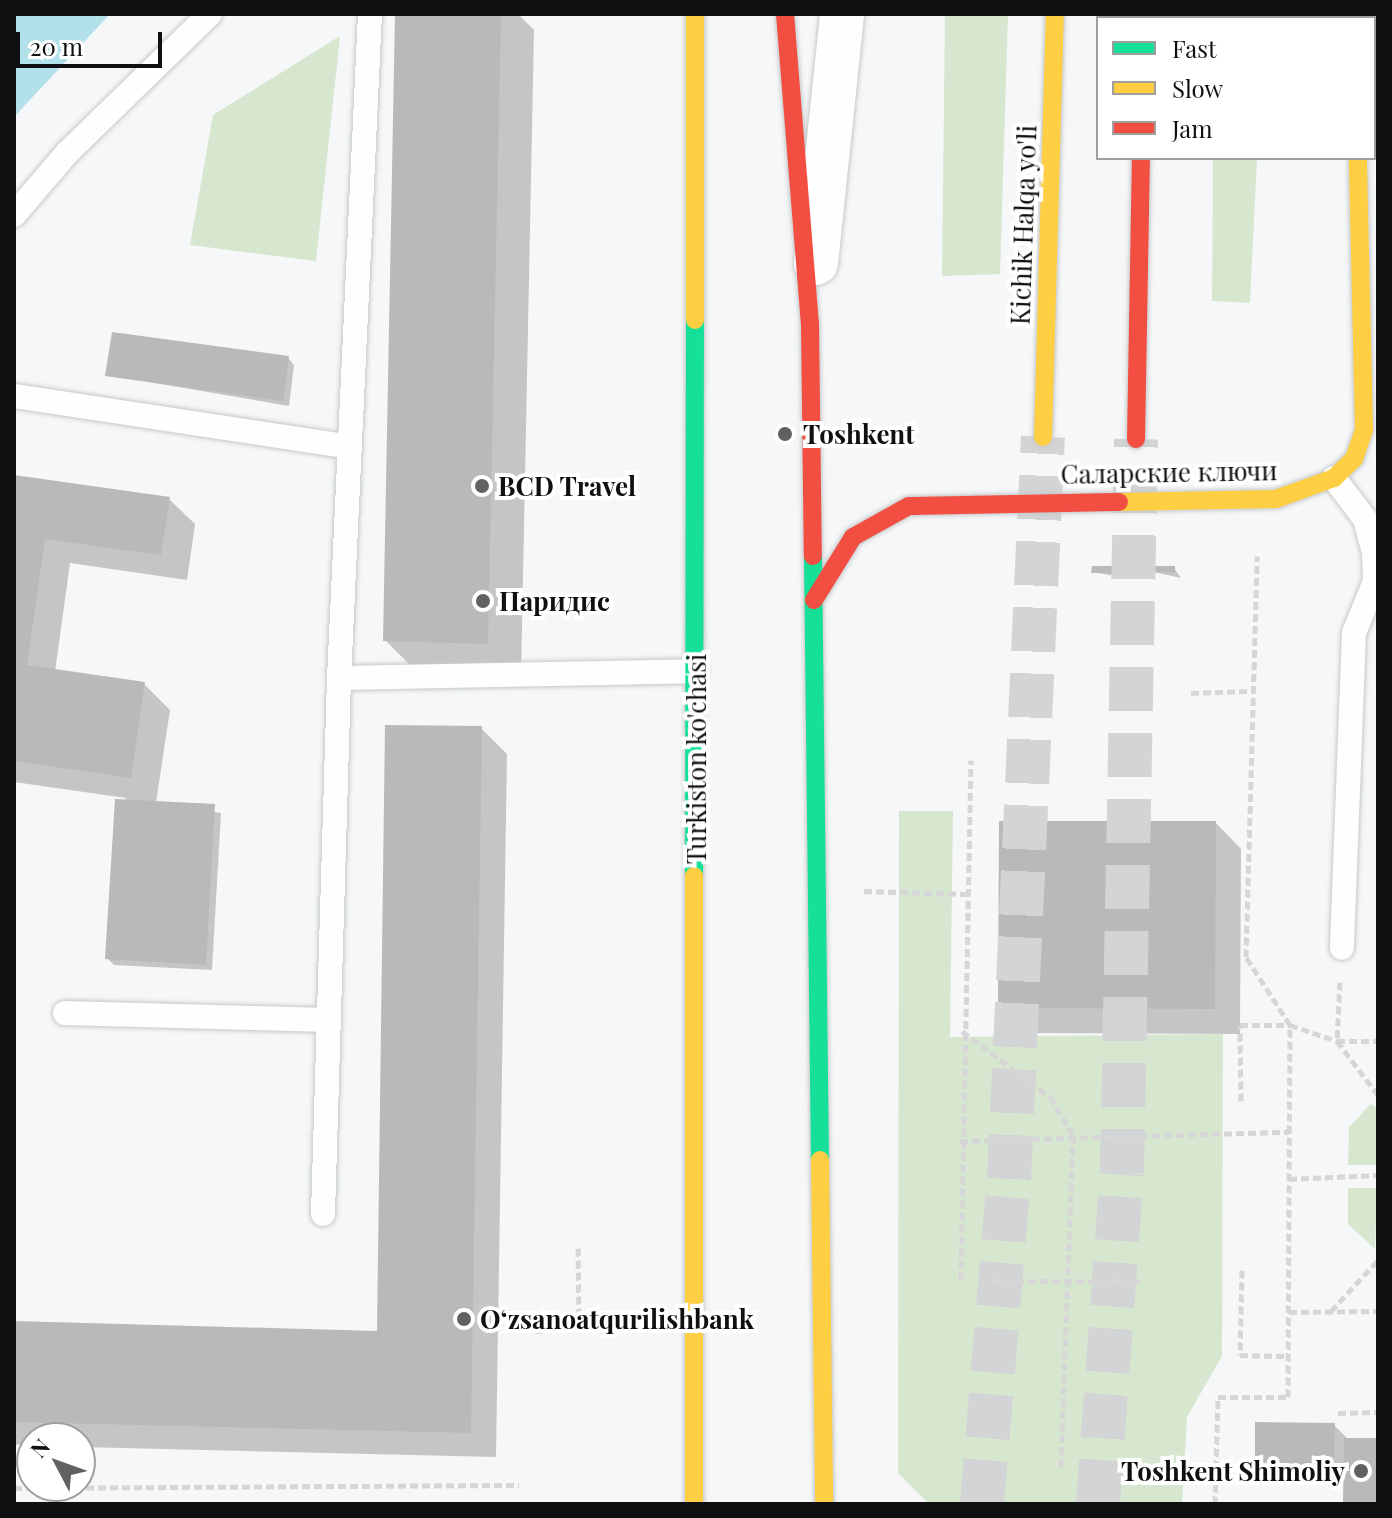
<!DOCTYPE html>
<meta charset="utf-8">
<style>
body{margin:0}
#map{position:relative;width:1392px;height:1518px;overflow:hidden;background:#f5f7f8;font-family:"Playfair Display",serif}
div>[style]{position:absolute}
.green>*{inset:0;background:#d6e6cf}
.water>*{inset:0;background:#b2e1e9}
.shadow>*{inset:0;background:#0003}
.building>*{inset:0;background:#b8b9ba}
.highway-tunnel>*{height:44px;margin-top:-22px;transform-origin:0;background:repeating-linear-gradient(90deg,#d2d4d5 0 44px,transparent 0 66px)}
.path>*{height:5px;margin-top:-2.5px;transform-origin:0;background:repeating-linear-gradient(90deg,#d6d6d6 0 8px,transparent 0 12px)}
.roads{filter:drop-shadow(0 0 2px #c7c9ca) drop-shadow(0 0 2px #c7c9ca)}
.lane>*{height:24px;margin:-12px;padding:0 12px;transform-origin:12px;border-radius:12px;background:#fefefe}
.street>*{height:44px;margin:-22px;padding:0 22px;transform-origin:22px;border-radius:22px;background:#fefefe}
.fast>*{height:18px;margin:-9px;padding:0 9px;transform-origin:9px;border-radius:9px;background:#16e098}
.slow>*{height:18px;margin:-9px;padding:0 9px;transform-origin:9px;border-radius:9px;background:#ffcf43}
.jam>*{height:18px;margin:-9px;padding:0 9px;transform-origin:9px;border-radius:9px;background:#f24e42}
.dots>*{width:22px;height:22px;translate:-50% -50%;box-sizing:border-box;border:4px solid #fff;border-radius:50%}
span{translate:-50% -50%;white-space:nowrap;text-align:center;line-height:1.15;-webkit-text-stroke:8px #fff;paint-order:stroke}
.street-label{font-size:26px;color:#0f1011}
.poi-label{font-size:26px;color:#0f1011;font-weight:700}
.left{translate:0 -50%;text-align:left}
.right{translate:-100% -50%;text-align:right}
.frame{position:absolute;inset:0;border:16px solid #0f1011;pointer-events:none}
.legend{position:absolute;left:1096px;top:16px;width:280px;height:144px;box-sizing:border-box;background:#fff;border:2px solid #9f9fa0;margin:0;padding:10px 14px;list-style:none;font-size:24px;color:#0f1011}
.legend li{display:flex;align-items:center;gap:16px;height:40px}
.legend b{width:40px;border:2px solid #9f9fa0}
.north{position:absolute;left:16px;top:1422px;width:80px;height:80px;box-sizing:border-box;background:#fff;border:2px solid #9f9fa0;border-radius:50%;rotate:311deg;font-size:22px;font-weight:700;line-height:32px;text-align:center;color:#0f1011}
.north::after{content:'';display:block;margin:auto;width:28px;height:36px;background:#606162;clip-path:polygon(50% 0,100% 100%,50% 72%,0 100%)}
.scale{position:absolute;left:16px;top:32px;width:146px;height:36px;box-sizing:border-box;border:4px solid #0f1011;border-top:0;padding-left:10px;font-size:24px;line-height:28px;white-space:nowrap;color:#0f1011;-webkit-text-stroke:6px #fff;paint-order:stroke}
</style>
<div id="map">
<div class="green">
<div style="clip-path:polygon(945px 14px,1008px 14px,1000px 274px,942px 276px)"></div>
<div style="clip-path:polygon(340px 36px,316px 261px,190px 245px,213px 115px)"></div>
<div style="clip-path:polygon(1213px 158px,1257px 158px,1250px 303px,1212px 301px)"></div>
<div style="clip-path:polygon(899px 811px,953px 811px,950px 1037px,1223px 1034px,1222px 1356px,1187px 1417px,1182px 1503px,929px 1504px,898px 1473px)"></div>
<div style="clip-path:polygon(1371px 1104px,1378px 1109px,1378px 1165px,1348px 1165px,1349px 1127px)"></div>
<div style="clip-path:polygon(1348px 1188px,1377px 1188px,1375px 1249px,1348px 1224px)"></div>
</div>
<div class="water">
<div style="clip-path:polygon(14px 14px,110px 14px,14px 117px)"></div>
</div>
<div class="shadow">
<div style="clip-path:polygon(397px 14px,518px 14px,534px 30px,521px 677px,419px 674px,385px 640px)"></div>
<div style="clip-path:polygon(288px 358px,294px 365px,289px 406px,108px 375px)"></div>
<div style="clip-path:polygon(14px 477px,169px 499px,195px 524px,187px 580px,70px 563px,55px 672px,144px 684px,170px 710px,156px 803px,221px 813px,212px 970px,114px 965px,107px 958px,126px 798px,14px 782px)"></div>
<div style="clip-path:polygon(1119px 568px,1125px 578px,1093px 572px)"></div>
<div style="clip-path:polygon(1174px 568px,1181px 578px,1149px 571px)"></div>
<div style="clip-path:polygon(481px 728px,507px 754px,496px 1457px,80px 1447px,80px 1438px,14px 1445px,14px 1323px,379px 1333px)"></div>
<div style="clip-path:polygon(1216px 823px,1241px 849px,1240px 1034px,1026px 1033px,1000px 1007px)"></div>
<div style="clip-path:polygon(1334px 1425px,1347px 1438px,1378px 1440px,1378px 1504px,1345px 1504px,1345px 1479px,1271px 1480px,1257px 1466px)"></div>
</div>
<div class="building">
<div style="clip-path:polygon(395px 14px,501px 14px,488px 644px,383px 641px)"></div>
<div style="clip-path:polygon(112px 332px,289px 356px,283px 401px,105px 376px)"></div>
<div style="clip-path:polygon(14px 475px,170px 497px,161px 555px,45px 539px,27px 665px,145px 682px,131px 778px,14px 761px)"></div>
<div style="clip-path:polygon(1092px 566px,1119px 566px,1120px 573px,1091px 573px)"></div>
<div style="clip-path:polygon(1147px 566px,1175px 566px,1175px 572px,1147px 572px)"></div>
<div style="clip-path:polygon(385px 725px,482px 726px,471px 1433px,14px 1422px,14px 1321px,377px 1331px)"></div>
<div style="clip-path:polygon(115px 799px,215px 804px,206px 965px,105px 959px)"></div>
<div style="clip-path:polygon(999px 821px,1216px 821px,1215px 1009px,998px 1008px)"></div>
<div style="clip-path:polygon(1255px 1422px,1335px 1423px,1334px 1467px,1255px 1467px)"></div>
<div style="clip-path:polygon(1344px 1438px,1378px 1438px,1378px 1504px,1343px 1504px)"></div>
</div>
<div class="highway-tunnel">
<div style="left:982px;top:1504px;width:326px;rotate:-85.3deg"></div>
<div style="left:1009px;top:1179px;width:743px;rotate:-87.38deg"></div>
<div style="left:1098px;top:1504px;width:332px;rotate:-85.9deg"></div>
<div style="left:1122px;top:1173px;width:734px;rotate:-88.91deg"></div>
</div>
<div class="path">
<div style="left:1191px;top:693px;width:58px;rotate:-2deg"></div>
<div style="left:864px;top:891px;width:103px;rotate:1.7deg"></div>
<div style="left:1340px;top:982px;width:59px;rotate:92.9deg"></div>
<div style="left:1337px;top:1041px;width:68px;rotate:52.8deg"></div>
<div style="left:962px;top:1031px;width:110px;rotate:36.9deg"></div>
<div style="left:1050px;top:1097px;width:44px;rotate:58.8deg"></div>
<div style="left:1073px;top:1135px;width:332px;rotate:92.1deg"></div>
<div style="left:1241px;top:1101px;width:76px;rotate:-90.8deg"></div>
<div style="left:1240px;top:1025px;width:50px"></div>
<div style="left:1290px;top:1025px;width:50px;rotate:18.8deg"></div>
<div style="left:1337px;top:1041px;width:41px"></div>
<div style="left:960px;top:1141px;width:329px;rotate:-1.6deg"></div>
<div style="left:1289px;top:1179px;width:89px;rotate:-2.6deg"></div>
<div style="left:1242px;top:1270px;width:85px;rotate:91.3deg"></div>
<div style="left:1240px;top:1355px;width:49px;rotate:1.2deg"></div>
<div style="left:961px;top:1280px;width:520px;rotate:-88.9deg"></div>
<div style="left:992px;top:1281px;width:148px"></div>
<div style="left:1331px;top:1311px;width:69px;rotate:-47.3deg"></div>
<div style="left:1289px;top:1312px;width:89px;rotate:-0.6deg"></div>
<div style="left:535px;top:1331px;width:44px;rotate:-3.9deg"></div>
<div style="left:579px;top:1328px;width:83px;rotate:-90.7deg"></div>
<div style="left:1338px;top:1413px;width:40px;rotate:-1.4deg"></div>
<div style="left:14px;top:1488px;width:505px;rotate:-0.34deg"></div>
<div style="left:1215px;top:1504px;width:107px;rotate:-88.4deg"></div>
<div style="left:1218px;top:1397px;width:70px"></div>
<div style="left:1288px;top:1397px;width:372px;rotate:-89.7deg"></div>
<div style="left:1290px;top:1025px;width:81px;rotate:-122.9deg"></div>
<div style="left:1246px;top:957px;width:401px;rotate:-88.4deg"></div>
</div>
<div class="roads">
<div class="lane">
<div style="left:14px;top:215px;width:82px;rotate:-49.5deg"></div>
<div style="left:67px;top:153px;width:199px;rotate:-44.2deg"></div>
<div style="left:14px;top:396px;width:335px;rotate:8.6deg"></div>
<div style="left:1334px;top:478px;width:51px;rotate:52.9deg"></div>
<div style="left:1365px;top:519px;width:35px;rotate:75deg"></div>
<div style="left:1374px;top:553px;width:28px;rotate:88deg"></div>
<div style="left:1375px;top:581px;width:56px;rotate:112deg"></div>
<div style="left:1354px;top:633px;width:315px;rotate:92.2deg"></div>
<div style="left:339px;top:678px;width:665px;rotate:-87.33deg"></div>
<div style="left:65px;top:1013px;width:263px;rotate:1.5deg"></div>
<div style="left:323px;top:1214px;width:536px;rotate:-88.29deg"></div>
<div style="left:339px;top:678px;width:357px;rotate:-1.1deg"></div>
</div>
<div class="street">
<div style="left:816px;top:263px;width:250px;rotate:-84deg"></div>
</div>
<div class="fast">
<div style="left:1143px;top:14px;width:4px;rotate:90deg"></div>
<div style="left:1355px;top:14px;width:4px;rotate:90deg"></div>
<div style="left:813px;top:556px;width:604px;rotate:89.34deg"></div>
<div style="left:694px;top:876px;width:556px;rotate:-89.9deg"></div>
</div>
<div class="slow">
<div style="left:695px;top:320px;width:306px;rotate:-90deg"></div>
<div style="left:1043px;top:437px;width:423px;rotate:-88.4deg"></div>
<div style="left:1119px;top:502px;width:157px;rotate:-1.1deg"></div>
<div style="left:1276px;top:499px;width:62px;rotate:-19.9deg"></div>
<div style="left:1334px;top:478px;width:28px;rotate:-44deg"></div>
<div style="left:1354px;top:459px;width:31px;rotate:-71deg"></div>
<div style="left:1364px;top:430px;width:272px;rotate:-91.3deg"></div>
<div style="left:820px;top:1160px;width:344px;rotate:89.3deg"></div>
<div style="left:694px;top:1504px;width:628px;rotate:-90deg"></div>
</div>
<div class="jam">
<div style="left:785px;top:14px;width:312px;rotate:85.4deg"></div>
<div style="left:810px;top:325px;width:231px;rotate:89.3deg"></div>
<div style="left:1136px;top:439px;width:281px;rotate:-89deg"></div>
<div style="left:814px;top:600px;width:74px;rotate:-58.2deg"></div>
<div style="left:853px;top:537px;width:64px;rotate:-29deg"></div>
<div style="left:909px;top:506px;width:210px;rotate:-1.1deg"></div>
</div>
</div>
<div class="dots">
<div style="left:785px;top:434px;background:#606162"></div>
<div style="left:482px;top:486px;background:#606162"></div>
<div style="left:483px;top:601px;background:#606162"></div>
<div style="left:464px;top:1319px;background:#606162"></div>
<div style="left:1361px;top:1471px;background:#606162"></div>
</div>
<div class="street-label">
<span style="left:1023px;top:225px;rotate:-88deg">Kichik Halqa yo'li</span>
<span style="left:1169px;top:472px;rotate:-1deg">Саларские ключи</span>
<span style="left:696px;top:759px;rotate:-90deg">Turkiston ko'chasi</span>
</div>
<div class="poi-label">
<span class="left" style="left:803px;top:434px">Toshkent</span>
<span class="left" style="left:498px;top:486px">BCD Travel</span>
<span class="left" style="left:499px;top:601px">Паридис</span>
<span class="left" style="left:480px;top:1319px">Oʻzsanoatqurilishbank</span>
<span class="right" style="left:1345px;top:1471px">Toshkent Shimoliy</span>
</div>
<div class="frame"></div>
<ul class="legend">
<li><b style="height:10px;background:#16e098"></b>Fast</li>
<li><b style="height:10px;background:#ffcf43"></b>Slow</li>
<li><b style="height:10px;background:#f24e42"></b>Jam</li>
</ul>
<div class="north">N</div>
<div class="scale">20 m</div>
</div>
